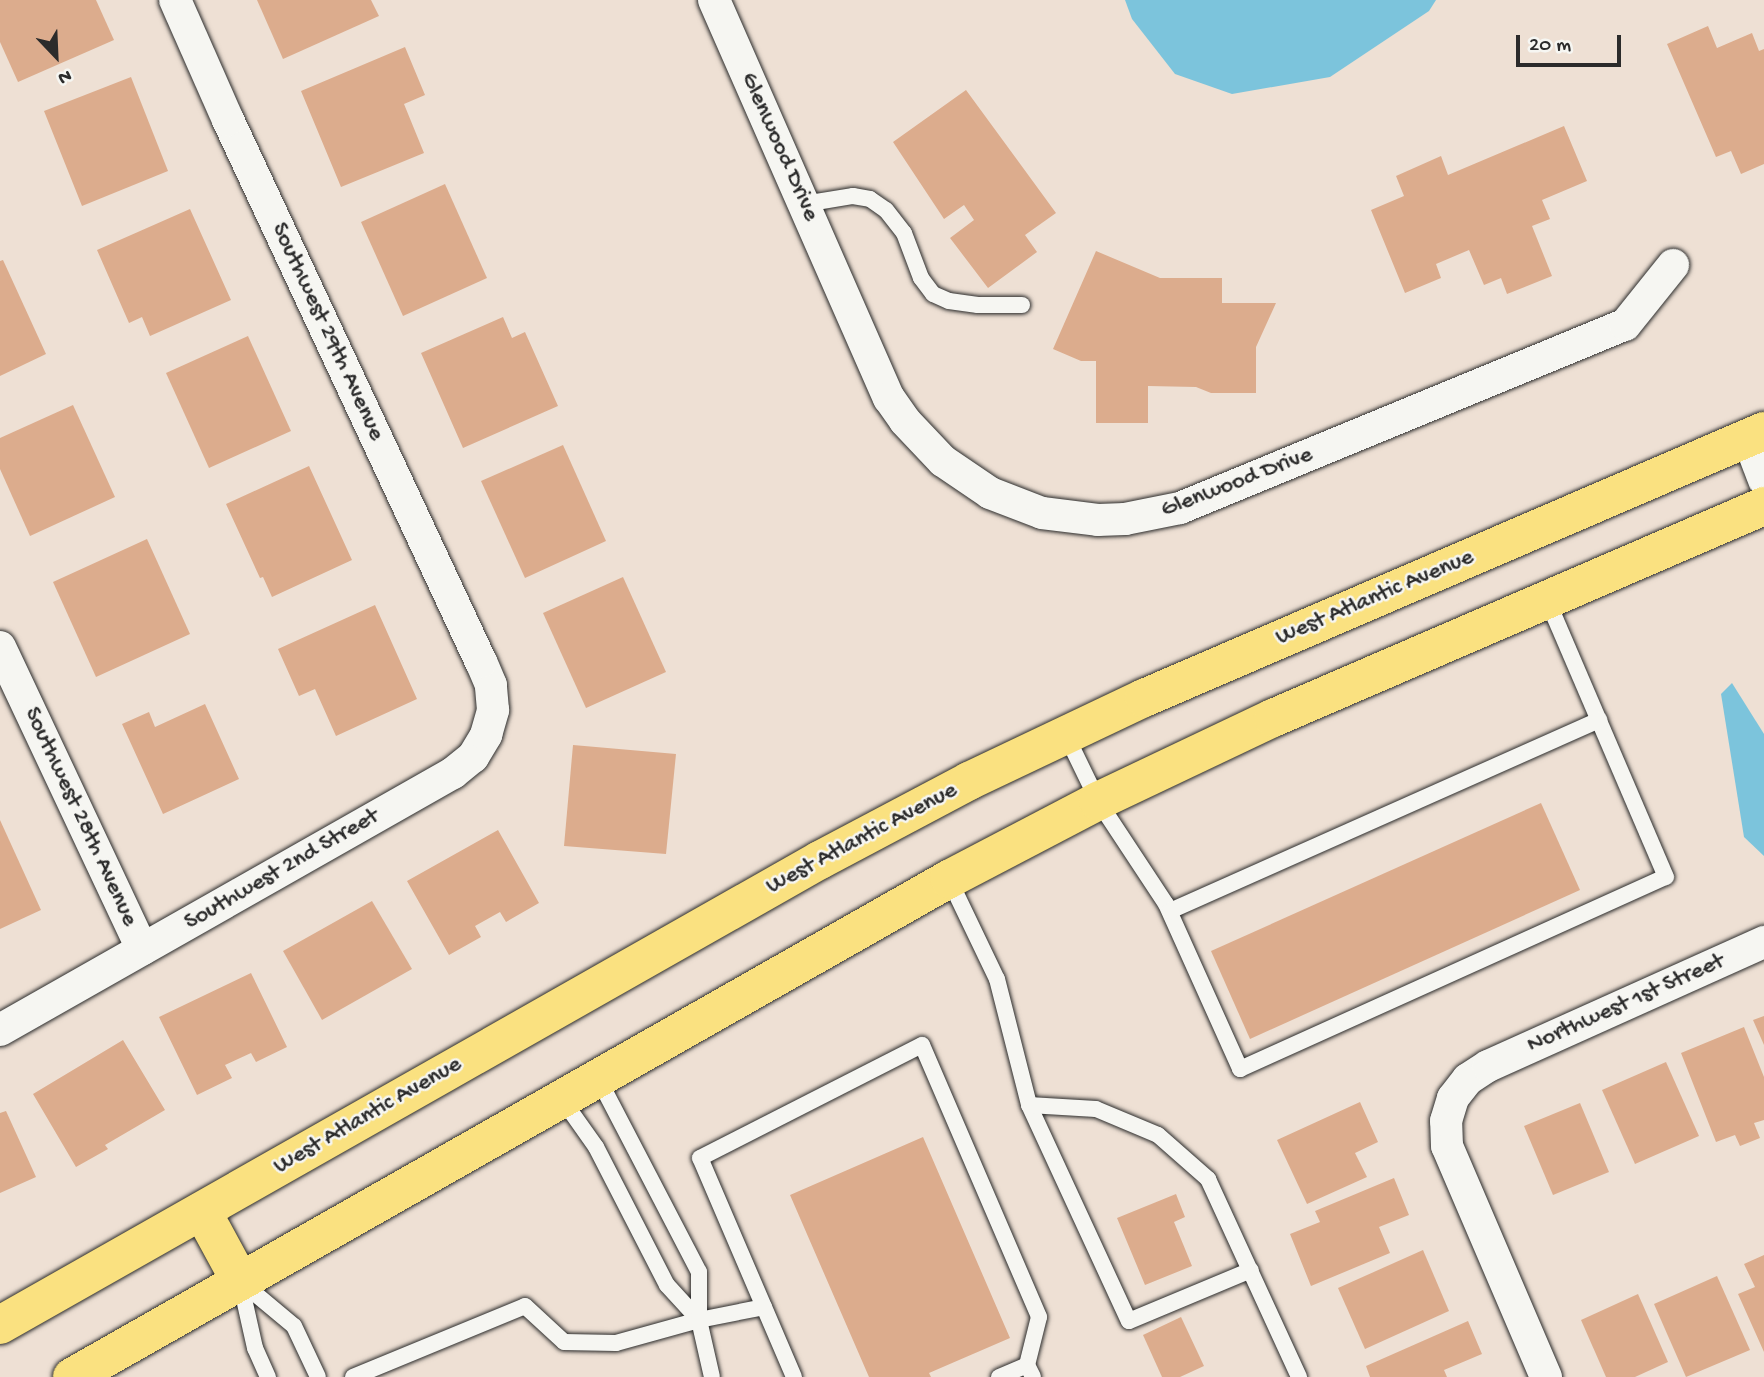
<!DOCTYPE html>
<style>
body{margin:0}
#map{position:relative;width:1764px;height:1377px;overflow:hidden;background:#eee0d4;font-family:"Gochi Hand",sans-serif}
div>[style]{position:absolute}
.water>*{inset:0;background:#7cc4dc}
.building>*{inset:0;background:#dcac8d}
.roads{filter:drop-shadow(0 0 2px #2b2b2b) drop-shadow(0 0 2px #2b2b2b)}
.lane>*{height:16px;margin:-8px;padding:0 8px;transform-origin:8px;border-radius:8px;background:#f6f6f2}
.street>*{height:32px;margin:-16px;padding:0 16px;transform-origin:16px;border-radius:16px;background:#f6f6f2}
.primary>*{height:38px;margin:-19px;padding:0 19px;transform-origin:19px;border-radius:19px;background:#fae180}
span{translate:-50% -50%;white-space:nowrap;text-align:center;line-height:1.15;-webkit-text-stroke:5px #f6f6f2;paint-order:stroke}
.street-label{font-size:24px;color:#2b2b2b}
.north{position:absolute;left:21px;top:21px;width:70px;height:70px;-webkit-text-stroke:5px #f6f6f2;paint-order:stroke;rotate:157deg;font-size:19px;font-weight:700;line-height:28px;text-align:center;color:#2b2b2b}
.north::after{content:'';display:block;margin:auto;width:24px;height:32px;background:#2b2b2b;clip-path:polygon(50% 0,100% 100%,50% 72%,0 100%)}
.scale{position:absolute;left:1516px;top:35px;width:105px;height:32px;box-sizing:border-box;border:4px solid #2b2b2b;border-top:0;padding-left:9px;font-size:21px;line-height:24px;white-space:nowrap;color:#2b2b2b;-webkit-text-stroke:5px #f6f6f2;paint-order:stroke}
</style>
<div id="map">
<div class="water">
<div style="clip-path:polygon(1125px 0,1436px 0,1429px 11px,1330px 77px,1232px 94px,1175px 74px,1132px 19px)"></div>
<div style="clip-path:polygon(1732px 683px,1764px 734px,1764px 856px,1744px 837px,1721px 694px)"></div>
</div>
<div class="building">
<div style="clip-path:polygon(0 0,96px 0,114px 40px,18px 82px,0 42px)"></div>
<div style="clip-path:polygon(257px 0,371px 0,379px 16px,283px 59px)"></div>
<div style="clip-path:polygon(1708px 26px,1717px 48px,1752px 33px,1759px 51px,1764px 49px,1764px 164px,1741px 174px,1731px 151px,1716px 157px,1667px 44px)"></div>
<div style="clip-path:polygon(405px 47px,425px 95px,404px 104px,424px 153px,341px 187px,301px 91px)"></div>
<div style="clip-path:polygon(131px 77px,168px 171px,82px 206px,44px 111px)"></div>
<div style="clip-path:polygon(966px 90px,1056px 213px,1025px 235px,1037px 252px,988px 288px,950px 238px,974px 220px,964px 205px,944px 219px,893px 142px)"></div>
<div style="clip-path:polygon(1564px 126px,1587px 181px,1542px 200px,1550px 219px,1532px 226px,1552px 276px,1507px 294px,1501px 278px,1484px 285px,1469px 250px,1436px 264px,1441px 278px,1405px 293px,1371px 210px,1404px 196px,1396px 176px,1441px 156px,1448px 175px)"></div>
<div style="clip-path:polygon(445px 184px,487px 278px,403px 316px,361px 222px)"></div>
<div style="clip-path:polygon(190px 209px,231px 300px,150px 336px,142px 317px,129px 323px,97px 250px)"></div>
<div style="clip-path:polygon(1096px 251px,1160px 278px,1222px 278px,1222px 303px,1276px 303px,1256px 347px,1256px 393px,1211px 393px,1196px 387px,1148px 386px,1148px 423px,1096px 423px,1096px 361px,1081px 361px,1053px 349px)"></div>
<div style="clip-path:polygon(3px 260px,46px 354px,0 376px,0 261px)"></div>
<div style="clip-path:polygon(503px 317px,512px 338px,525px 332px,558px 406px,463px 448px,421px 353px)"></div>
<div style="clip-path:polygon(248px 336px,291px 431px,209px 468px,166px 373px)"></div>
<div style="clip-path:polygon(73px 405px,115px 497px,30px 536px,0 469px,0 438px)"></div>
<div style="clip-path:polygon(563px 445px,606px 541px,525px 578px,481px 481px)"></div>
<div style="clip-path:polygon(309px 466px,352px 560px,272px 597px,263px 577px,260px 578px,226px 504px)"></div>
<div style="clip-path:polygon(147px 539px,190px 634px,96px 677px,53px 582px)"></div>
<div style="clip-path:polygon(623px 577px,666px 672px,586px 708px,543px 613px)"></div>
<div style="clip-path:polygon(375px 605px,417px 699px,336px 736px,315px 689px,299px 696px,278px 649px)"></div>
<div style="clip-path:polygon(205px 704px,239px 779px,163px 814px,122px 724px,149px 712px,155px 727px)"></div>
<div style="clip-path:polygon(573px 745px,676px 754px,666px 854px,564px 846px)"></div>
<div style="clip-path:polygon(1541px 803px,1580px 890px,1250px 1039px,1211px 951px)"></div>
<div style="clip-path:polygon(0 820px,41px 910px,0 929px)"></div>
<div style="clip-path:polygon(498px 830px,539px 903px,506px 922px,500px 912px,475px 926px,481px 937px,449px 955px,407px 881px)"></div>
<div style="clip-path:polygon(372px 901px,412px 969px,322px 1020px,283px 951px)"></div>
<div style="clip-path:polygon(251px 973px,287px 1047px,256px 1062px,251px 1053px,225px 1065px,232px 1078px,197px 1095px,159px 1017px)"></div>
<div style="clip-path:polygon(1764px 1016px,1764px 1045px,1753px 1020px)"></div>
<div style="clip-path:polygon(1744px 1027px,1764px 1077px,1764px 1120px,1754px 1123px,1760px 1138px,1740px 1146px,1735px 1135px,1716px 1142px,1681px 1053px)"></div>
<div style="clip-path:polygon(123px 1040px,165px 1110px,105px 1145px,108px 1149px,76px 1167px,33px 1094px)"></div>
<div style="clip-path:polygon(1666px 1062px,1699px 1136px,1635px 1164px,1602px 1090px)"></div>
<div style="clip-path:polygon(1360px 1102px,1378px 1142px,1355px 1153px,1367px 1177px,1307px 1204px,1277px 1140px)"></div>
<div style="clip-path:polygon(1580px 1103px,1609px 1172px,1553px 1195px,1524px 1126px)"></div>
<div style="clip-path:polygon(6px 1111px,36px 1177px,0 1193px,0 1113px)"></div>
<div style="clip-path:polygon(923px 1137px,1010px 1338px,929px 1373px,931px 1377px,869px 1377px,790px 1195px)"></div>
<div style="clip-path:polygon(1394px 1178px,1409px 1215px,1379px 1227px,1390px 1253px,1311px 1286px,1290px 1234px,1320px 1222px,1315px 1211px)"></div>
<div style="clip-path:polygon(1176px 1194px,1185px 1217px,1174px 1222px,1192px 1266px,1145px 1285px,1117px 1218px)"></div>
<div style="clip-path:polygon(1423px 1250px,1449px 1311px,1365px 1349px,1338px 1288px)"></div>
<div style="clip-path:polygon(1764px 1255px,1764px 1352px,1738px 1294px,1755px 1287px,1744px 1264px)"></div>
<div style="clip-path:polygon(1717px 1276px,1750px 1350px,1686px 1377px,1654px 1304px)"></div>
<div style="clip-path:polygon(1638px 1294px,1668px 1362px,1635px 1377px,1606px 1377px,1581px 1320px)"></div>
<div style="clip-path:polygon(1181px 1317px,1204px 1366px,1180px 1377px,1162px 1377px,1143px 1335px)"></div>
<div style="clip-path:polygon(1468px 1321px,1482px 1354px,1444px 1370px,1447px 1377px,1370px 1377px,1366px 1366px)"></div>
</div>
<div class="roads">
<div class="lane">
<div style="left:804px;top:204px;width:50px;rotate:-9.3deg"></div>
<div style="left:853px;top:196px;width:17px;rotate:10deg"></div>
<div style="left:870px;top:199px;width:19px;rotate:35deg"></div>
<div style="left:886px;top:210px;width:29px;rotate:52deg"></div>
<div style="left:904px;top:233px;width:48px;rotate:69.3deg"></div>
<div style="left:921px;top:278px;width:20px;rotate:53deg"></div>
<div style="left:933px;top:294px;width:17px;rotate:24deg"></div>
<div style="left:949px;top:301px;width:29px;rotate:8deg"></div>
<div style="left:978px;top:305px;width:44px"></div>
<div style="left:1066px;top:735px;width:73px;rotate:64.1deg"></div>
<div style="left:1098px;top:801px;width:123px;rotate:56.6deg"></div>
<div style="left:1166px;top:904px;width:181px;rotate:65.8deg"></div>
<div style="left:1240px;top:1069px;width:467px;rotate:-24.3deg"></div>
<div style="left:1666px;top:877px;width:301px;rotate:-113.2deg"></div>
<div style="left:949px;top:879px;width:111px;rotate:64.4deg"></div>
<div style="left:997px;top:979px;width:130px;rotate:75.7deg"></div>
<div style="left:1029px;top:1105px;width:238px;rotate:65.2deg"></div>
<div style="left:1129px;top:1321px;width:132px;rotate:-22.7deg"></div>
<div style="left:1170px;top:911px;width:470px;rotate:-24deg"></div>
<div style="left:598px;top:1078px;width:219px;rotate:62.5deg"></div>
<div style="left:699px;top:1272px;width:48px;rotate:90deg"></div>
<div style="left:699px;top:1320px;width:58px;rotate:77.2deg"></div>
<div style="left:562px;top:1099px;width:59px;rotate:54.7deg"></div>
<div style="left:596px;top:1147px;width:155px;rotate:62.8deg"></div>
<div style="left:667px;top:1285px;width:47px;rotate:47.6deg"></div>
<div style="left:1029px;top:1105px;width:67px;rotate:3.4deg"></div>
<div style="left:1096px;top:1109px;width:67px;rotate:22.8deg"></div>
<div style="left:1158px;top:1135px;width:67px;rotate:41.3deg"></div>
<div style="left:1208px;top:1179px;width:218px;rotate:65.3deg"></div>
<div style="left:240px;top:1281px;width:70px;rotate:39.8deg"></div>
<div style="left:294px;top:1326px;width:56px;rotate:64.8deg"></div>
<div style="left:240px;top:1281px;width:69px;rotate:77.4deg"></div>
<div style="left:255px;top:1348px;width:32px;rotate:66deg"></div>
<div style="left:764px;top:1307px;width:162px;rotate:-113.2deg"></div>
<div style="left:700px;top:1158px;width:249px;rotate:-27deg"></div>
<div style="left:922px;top:1045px;width:296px;rotate:66.7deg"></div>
<div style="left:1039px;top:1317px;width:49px;rotate:104deg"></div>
<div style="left:353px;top:1377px;width:186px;rotate:-22.4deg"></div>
<div style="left:525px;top:1306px;width:53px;rotate:42.7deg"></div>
<div style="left:564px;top:1342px;width:52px;rotate:1.1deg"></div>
<div style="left:616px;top:1343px;width:86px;rotate:-15.5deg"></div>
<div style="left:699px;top:1320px;width:66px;rotate:-11.3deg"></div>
<div style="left:764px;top:1307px;width:76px;rotate:66.8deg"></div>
<div style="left:999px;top:1377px;width:30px;rotate:-23deg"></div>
<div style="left:1027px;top:1365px;width:13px;rotate:63deg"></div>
</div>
<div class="street">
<div style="left:714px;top:0;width:435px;rotate:66.3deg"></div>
<div style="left:889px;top:398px;width:28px;rotate:55deg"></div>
<div style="left:905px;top:421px;width:55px;rotate:46.5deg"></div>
<div style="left:943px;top:461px;width:57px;rotate:34.2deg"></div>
<div style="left:990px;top:493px;width:56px;rotate:21deg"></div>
<div style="left:1042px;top:513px;width:56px;rotate:7.1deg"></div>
<div style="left:1098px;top:520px;width:27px;rotate:-2deg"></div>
<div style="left:1125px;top:519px;width:56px;rotate:-11.3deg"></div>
<div style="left:1180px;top:508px;width:481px;rotate:-22.4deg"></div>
<div style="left:1625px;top:325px;width:77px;rotate:-51.3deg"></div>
<div style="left:1748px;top:438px;width:45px;rotate:69.1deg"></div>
<div style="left:0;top:647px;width:334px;rotate:64.8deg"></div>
<div style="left:0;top:1030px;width:521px;rotate:-29.57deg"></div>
<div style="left:453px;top:773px;width:26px;rotate:-39deg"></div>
<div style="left:473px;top:757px;width:26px;rotate:-59deg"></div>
<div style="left:486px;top:735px;width:26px;rotate:-74deg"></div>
<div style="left:493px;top:710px;width:25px;rotate:-95deg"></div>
<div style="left:491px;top:685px;width:25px;rotate:-113deg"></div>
<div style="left:481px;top:662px;width:598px;rotate:-115.02deg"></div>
<div style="left:228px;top:120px;width:131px;rotate:-113.8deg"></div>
<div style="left:1546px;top:1377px;width:251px;rotate:-113.2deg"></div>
<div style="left:1447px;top:1146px;width:25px;rotate:-92deg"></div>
<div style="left:1446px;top:1121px;width:24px;rotate:-73deg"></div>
<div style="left:1453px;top:1098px;width:24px;rotate:-52deg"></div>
<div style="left:1468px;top:1079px;width:24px;rotate:-33deg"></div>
<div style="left:1488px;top:1066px;width:303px;rotate:-24.2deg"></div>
</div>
<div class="primary">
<div style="left:202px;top:1211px;width:80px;rotate:61.5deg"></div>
<div style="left:0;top:1325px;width:943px;rotate:-29.56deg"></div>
<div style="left:820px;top:860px;width:169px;rotate:-27.9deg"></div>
<div style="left:969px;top:781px;width:194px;rotate:-25.4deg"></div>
<div style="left:1144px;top:698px;width:675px;rotate:-23.3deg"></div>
<div style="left:72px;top:1377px;width:1009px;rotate:-29.59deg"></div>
<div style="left:949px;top:879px;width:168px;rotate:-27.6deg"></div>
<div style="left:1098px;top:801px;width:194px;rotate:-25.4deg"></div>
<div style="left:1273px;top:718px;width:535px;rotate:-23.35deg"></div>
</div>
</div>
<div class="street-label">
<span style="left:779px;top:147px;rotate:66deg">Glenwood Drive</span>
<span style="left:327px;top:332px;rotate:65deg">Southwest 29th Avenue</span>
<span style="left:1237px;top:483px;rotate:-21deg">Glenwood Drive</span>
<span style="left:1375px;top:598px;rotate:-23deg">West Atlantic Avenue</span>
<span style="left:80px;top:817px;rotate:65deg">Southwest 28th Avenue</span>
<span style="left:862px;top:839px;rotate:-28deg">West Atlantic Avenue</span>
<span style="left:282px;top:870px;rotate:-30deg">Southwest 2nd Street</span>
<span style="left:1626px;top:1004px;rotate:-24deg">Northwest 1st Street</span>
<span style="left:368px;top:1116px;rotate:-30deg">West Atlantic Avenue</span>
</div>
<div class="north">N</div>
<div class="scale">20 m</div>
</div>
